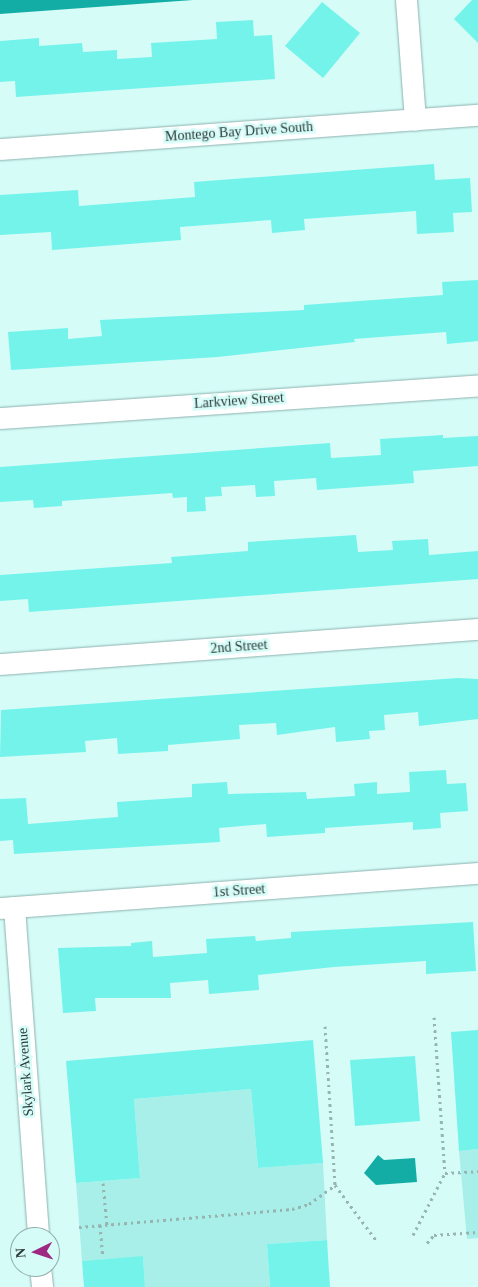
<!DOCTYPE html>
<style>
body{margin:0}
#map{position:relative;width:478px;height:1287px;overflow:hidden;background:#d6fcf8;font-family:Georgia,serif}
div>[style]{position:absolute}
.green>*{inset:0;background:#a8efe9}
.water>*{inset:0;background:#14ada6}
.building>*{inset:0;background:#74f3eb}
.path>*{height:3px;margin-top:-1.5px;transform-origin:0;background:repeating-linear-gradient(90deg,#97b4b1 0 2.5px,transparent 0 6.5px)}
.roads{filter:drop-shadow(0 0 1px #8db2af) drop-shadow(0 0 1px #8db2af)}
.minor>*{height:21px;margin:-10.5px;padding:0 10.5px;transform-origin:10.5px;border-radius:10.5px;background:#fff}
span{translate:-50% -50%;white-space:nowrap;text-align:center;line-height:1.15;-webkit-text-stroke:5px #d6fcf8;paint-order:stroke}
.street-label{font-size:14px;color:#2b3a39}
.north{position:absolute;left:10px;top:1227px;width:50px;height:50px;box-sizing:border-box;background:#d6fcf8;border:1px solid #92aeac;border-radius:50%;rotate:266deg;font-size:14px;font-weight:700;line-height:20px;text-align:center;color:#2b3a39}
.north::after{content:'';display:block;margin:auto;width:18px;height:22px;background:#9f2982;clip-path:polygon(50% 0,100% 100%,50% 72%,0 100%)}
</style>
<div id="map">
<div class="green">
<div style="clip-path:polygon(251px 1089px,258px 1168px,323px 1163px,327px 1240px,267px 1244px,270px 1287px,145px 1287px,143px 1257px,82px 1261px,76px 1183px,140px 1178px,134px 1099px)"></div>
<div style="clip-path:polygon(478px 1149px,478px 1238px,467px 1239px,459px 1151px)"></div>
</div>
<div class="water">
<div style="clip-path:polygon(0 0,193px 0,0 14px)"></div>
<div style="clip-path:polygon(378px 1155px,384px 1160px,415px 1158px,417px 1182px,376px 1185px,364px 1173px)"></div>
</div>
<div class="building">
<div style="clip-path:polygon(472px 0,478px 0,478px 43px,454px 19px)"></div>
<div style="clip-path:polygon(322px 2px,360px 33px,323px 78px,285px 46px)"></div>
<div style="clip-path:polygon(253px 20px,254px 36px,272px 35px,275px 79px,16px 97px,15px 81px,0 82px,0 41px,39px 38px,39px 46px,82px 43px,83px 52px,117px 50px,117px 59px,152px 57px,151px 43px,217px 39px,216px 22px)"></div>
<div style="clip-path:polygon(434px 164px,435px 180px,470px 178px,472px 212px,453px 213px,454px 232px,417px 234px,416px 211px,304px 219px,305px 230px,272px 233px,271px 220px,180px 227px,181px 240px,52px 250px,51px 232px,0 235px,0 195px,78px 190px,79px 206px,131px 202px,195px 197px,194px 182px)"></div>
<div style="clip-path:polygon(478px 280px,478px 341px,447px 344px,446px 332px,354px 339px,355px 342px,218px 357px,11px 370px,8px 332px,68px 328px,68px 339px,102px 336px,100px 320px,304px 310px,304px 305px,443px 295px,442px 282px)"></div>
<div style="clip-path:polygon(443px 435px,443px 438px,478px 436px,478px 466px,413px 471px,414px 483px,317px 490px,316px 478px,274px 481px,275px 496px,256px 497px,255px 485px,221px 487px,222px 496px,205px 497px,206px 511px,187px 512px,187px 497px,173px 498px,172px 493px,62px 501px,62px 506px,34px 508px,33px 500px,0 502px,0 467px,330px 443px,331px 458px,381px 455px,380px 439px)"></div>
<div style="clip-path:polygon(356px 535px,358px 552px,393px 550px,392px 541px,428px 539px,429px 555px,478px 551px,478px 579px,29px 612px,28px 599px,0 601px,0 575px,172px 563px,171px 557px,248px 551px,248px 542px)"></div>
<div style="clip-path:polygon(458px 678px,478px 679px,478px 719px,419px 726px,418px 712px,384px 715px,385px 730px,369px 731px,370px 739px,336px 742px,335px 727px,277px 735px,276px 723px,239px 725px,240px 739px,168px 745px,168px 751px,118px 754px,117px 738px,85px 741px,86px 752px,0 757px,1px 710px)"></div>
<div style="clip-path:polygon(446px 770px,447px 784px,466px 783px,468px 811px,440px 813px,441px 828px,413px 830px,413px 822px,325px 828px,325px 833px,267px 837px,266px 824px,219px 828px,220px 842px,14px 854px,13px 840px,0 841px,0 799px,26px 798px,28px 824px,118px 817px,117px 802px,192px 797px,192px 784px,227px 782px,228px 794px,306px 792px,307px 799px,355px 796px,354px 784px,377px 782px,377px 794px,410px 792px,409px 772px)"></div>
<div style="clip-path:polygon(473px 922px,476px 971px,426px 974px,426px 961px,334px 967px,258px 975px,259px 990px,209px 994px,208px 980px,170px 983px,171px 998px,95px 998px,96px 1011px,63px 1013px,58px 948px,131px 946px,131px 943px,152px 941px,153px 957px,207px 953px,206px 939px,255px 936px,256px 941px,291px 938px,291px 932px)"></div>
<div style="clip-path:polygon(478px 1030px,478px 1149px,459px 1151px,451px 1032px)"></div>
<div style="clip-path:polygon(313px 1040px,323px 1163px,258px 1168px,251px 1089px,134px 1099px,140px 1178px,76px 1183px,66px 1061px)"></div>
<div style="clip-path:polygon(415px 1056px,420px 1121px,355px 1126px,350px 1060px)"></div>
<div style="clip-path:polygon(327px 1240px,330px 1287px,270px 1287px,267px 1244px)"></div>
<div style="clip-path:polygon(143px 1256px,145px 1287px,84px 1287px,82px 1261px)"></div>
</div>
<div class="path">
<div style="left:434px;top:1017px;width:156px;rotate:86deg"></div>
<div style="left:325px;top:1026px;width:159px;rotate:86.4deg"></div>
<div style="left:335px;top:1185px;width:69px;rotate:53.3deg"></div>
<div style="left:103px;top:1183px;width:42px;rotate:84.6deg"></div>
<div style="left:100px;top:1225px;width:32px;rotate:85deg"></div>
<div style="left:79px;top:1227px;width:214px;rotate:-4.8deg"></div>
<div style="left:292px;top:1209px;width:18px;rotate:-16deg"></div>
<div style="left:309px;top:1204px;width:32px;rotate:-36deg"></div>
<div style="left:413px;top:1235px;width:70px;rotate:-62.7deg"></div>
<div style="left:445px;top:1173px;width:33px;rotate:-3deg"></div>
<div style="left:427px;top:1243px;width:11px;rotate:-49deg"></div>
<div style="left:434px;top:1235px;width:44px;rotate:-3.9deg"></div>
</div>
<div class="roads">
<div class="minor">
<div style="left:406px;top:0;width:120px;rotate:85.7deg"></div>
<div style="left:0;top:149px;width:479px;rotate:-4.1deg"></div>
<div style="left:0;top:418px;width:479px;rotate:-3.9deg"></div>
<div style="left:0;top:664px;width:479px;rotate:-4.2deg"></div>
<div style="left:14px;top:907px;width:331px;rotate:85.8deg"></div>
<div style="left:0;top:908px;width:479px;rotate:-4.2deg"></div>
<div style="left:40px;top:1267px;width:20px;rotate:84deg"></div>
</div>
</div>
<div class="street-label">
<span style="left:239px;top:132px;rotate:-4deg">Montego Bay Drive South</span>
<span style="left:239px;top:401px;rotate:-4deg">Larkview Street</span>
<span style="left:239px;top:647px;rotate:-4deg">2nd Street</span>
<span style="left:239px;top:891px;rotate:-4deg">1st Street</span>
<span style="left:26px;top:1072px;rotate:-94deg">Skylark Avenue</span>
</div>
<div class="north">N</div>
</div>
